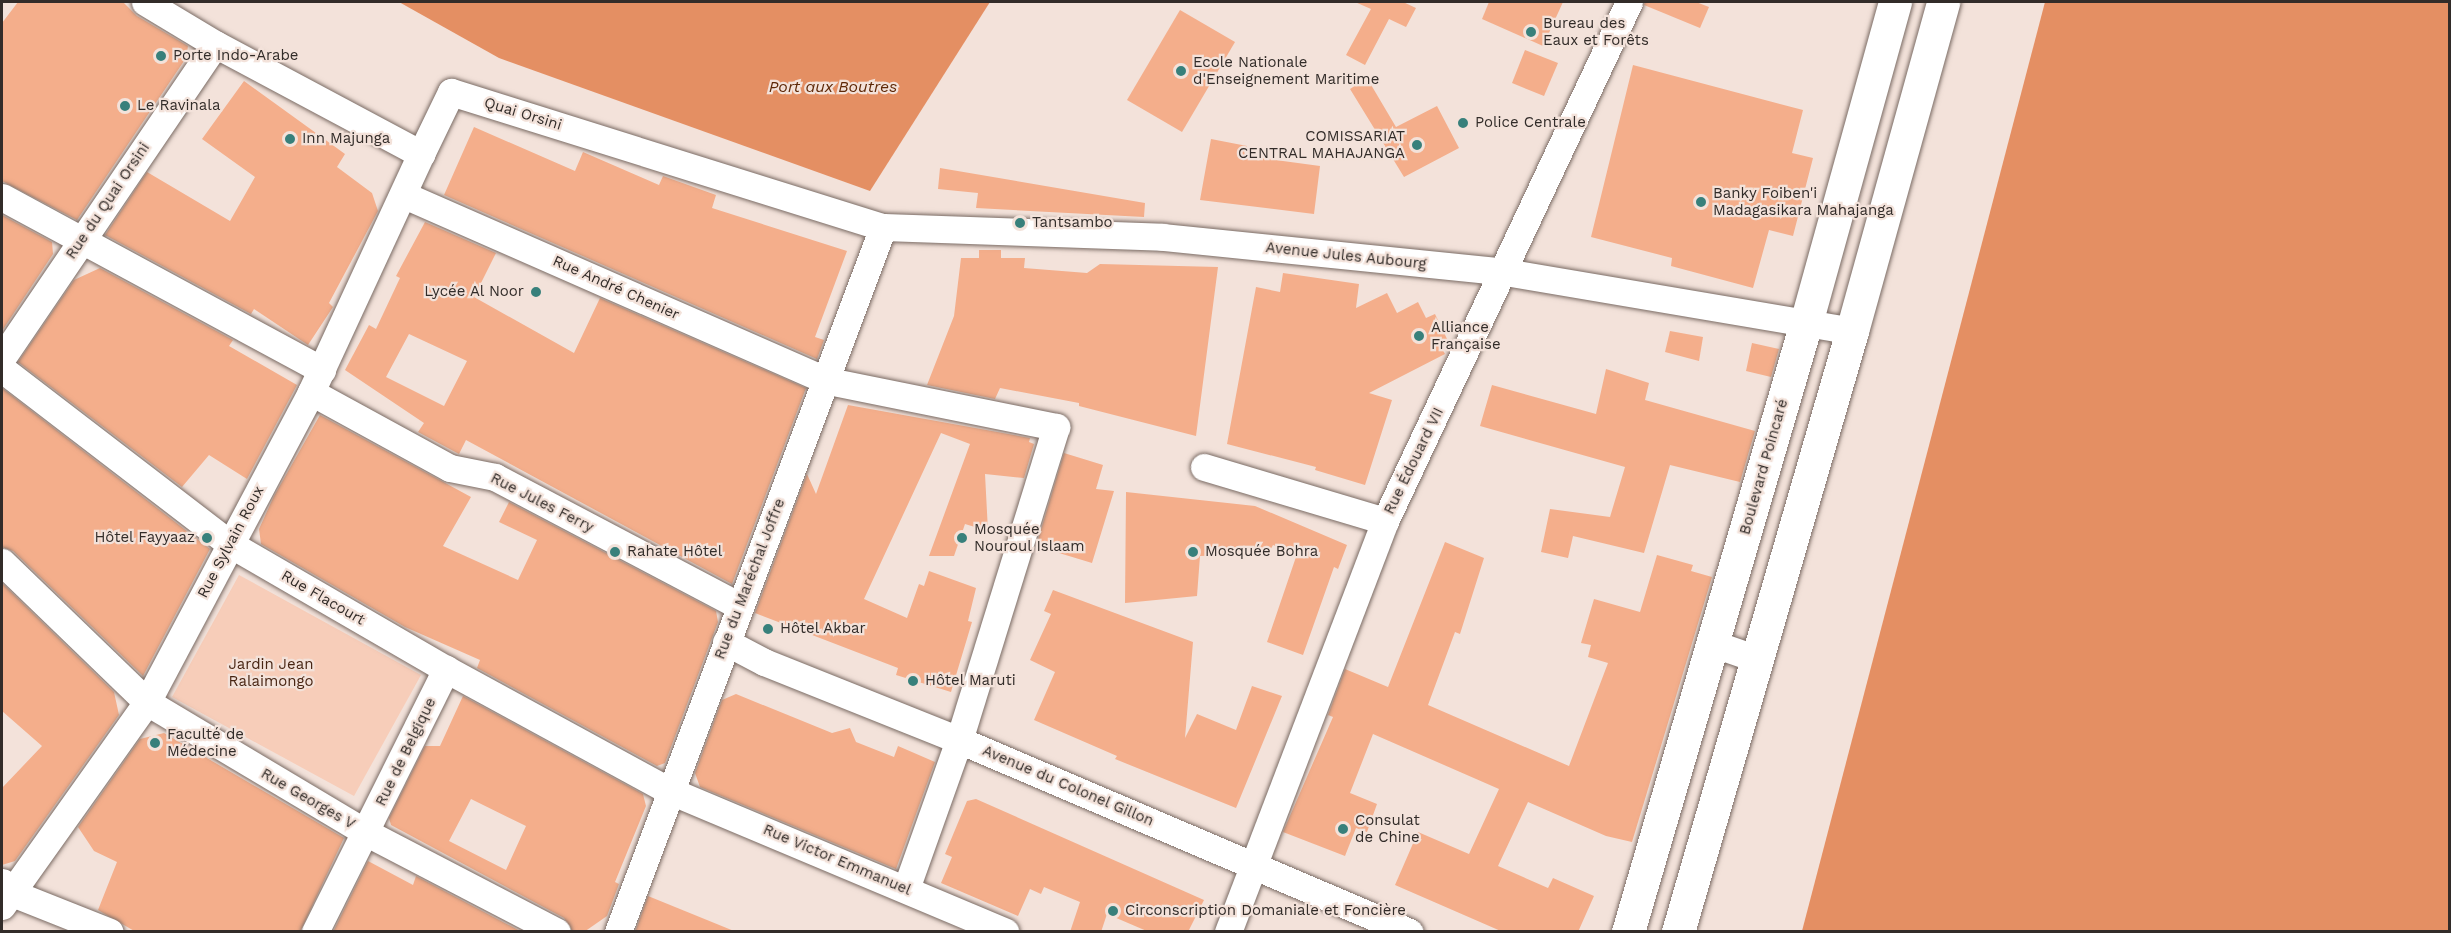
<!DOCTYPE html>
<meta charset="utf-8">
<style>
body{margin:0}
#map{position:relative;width:2451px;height:933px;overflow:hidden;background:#f3e2da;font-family:"Work Sans",sans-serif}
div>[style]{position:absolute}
.green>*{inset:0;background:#f7cdb9}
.water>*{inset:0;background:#e48f63}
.building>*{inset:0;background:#f4ae8b}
.roads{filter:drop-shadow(0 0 2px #7a6b64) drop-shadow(0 0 2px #7a6b64)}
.minor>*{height:27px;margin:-13.5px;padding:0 13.5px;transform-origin:13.5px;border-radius:13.5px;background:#fff}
.tertiary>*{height:33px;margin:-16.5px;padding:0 16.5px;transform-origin:16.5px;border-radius:16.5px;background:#fff}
.dots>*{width:16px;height:16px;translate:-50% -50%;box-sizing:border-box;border:3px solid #f3e2da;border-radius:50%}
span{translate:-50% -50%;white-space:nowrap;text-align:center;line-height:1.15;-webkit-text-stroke:4.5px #f3e2da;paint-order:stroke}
.poi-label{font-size:15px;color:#322c29}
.left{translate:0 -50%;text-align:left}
.right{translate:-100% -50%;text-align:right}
.street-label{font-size:15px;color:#322c29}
.park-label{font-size:15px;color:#482513}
.water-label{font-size:16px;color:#5f2908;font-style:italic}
.frame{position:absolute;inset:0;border:3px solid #322c29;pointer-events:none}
</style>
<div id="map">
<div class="green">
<div style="clip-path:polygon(239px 575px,421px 675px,354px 796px,172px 697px)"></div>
</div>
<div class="water">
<div style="clip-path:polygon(399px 2px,990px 2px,870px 191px,499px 58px)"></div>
<div style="clip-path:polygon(2045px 2px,2449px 2px,2449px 931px,1802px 931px)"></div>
</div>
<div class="building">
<div style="clip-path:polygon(18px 2px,123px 2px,137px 16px,188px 46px,186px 58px,77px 220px,2px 181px,2px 23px)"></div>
<div style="clip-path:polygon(1355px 2px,1403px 2px,1416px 8px,1406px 27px,1389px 19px,1365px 65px,1346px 55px,1371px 9px)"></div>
<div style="clip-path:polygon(1489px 2px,1563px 2px,1543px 46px,1482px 19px)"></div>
<div style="clip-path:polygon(1645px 2px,1696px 2px,1709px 7px,1700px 28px,1644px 5px)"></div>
<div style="clip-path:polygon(1180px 10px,1235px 42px,1182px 132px,1127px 100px)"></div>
<div style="clip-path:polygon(1525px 50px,1558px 63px,1544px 96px,1512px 83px)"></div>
<div style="clip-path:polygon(1633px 65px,1803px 110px,1792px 153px,1813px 158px,1793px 236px,1769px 230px,1753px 288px,1671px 266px,1672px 258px,1591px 237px)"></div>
<div style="clip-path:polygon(1367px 78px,1396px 127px,1437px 106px,1459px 148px,1404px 177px,1350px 89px)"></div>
<div style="clip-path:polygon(244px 81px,345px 154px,337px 167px,372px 193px,378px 211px,329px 303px,333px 307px,308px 345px,254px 309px,251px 314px,105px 235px,147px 172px,230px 221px,255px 177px,202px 139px)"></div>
<div style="clip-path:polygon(474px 127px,575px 171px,583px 152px,659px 185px,663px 176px,716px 195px,712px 208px,847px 251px,815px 337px,824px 340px,817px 359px,444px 195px)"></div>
<div style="clip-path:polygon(1211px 139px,1247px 146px,1246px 156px,1320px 166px,1314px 214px,1200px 200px)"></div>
<div style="clip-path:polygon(940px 168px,1145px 203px,1144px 217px,976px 208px,978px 193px,938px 189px)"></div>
<div style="clip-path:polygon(2px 215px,52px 242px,53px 254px,2px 331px)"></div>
<div style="clip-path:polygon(evenodd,425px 222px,496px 253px,474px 297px,574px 353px,600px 298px,806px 388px,732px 584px,466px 440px,459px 454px,418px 432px,424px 423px,345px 370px,369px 325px,376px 329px,400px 278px,396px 276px,425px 222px,409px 334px,467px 361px,444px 406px,386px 377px,409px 334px)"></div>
<div style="clip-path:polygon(979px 250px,1001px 250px,1001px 258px,1025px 258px,1024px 268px,1087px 273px,1100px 264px,1218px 267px,1196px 436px,1079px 406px,1079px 403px,1000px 388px,995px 399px,927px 385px,954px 316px,961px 258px,979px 258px)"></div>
<div style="clip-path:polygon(100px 268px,233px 340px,229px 346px,297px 385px,247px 479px,209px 455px,182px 487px,18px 362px,74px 280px)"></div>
<div style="clip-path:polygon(1283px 273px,1359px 284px,1356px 308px,1387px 293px,1397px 313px,1418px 302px,1426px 318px,1435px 314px,1448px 341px,1440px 345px,1445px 354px,1369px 393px,1392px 400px,1365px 485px,1315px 470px,1316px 467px,1227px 444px,1256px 287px,1280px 292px)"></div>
<div style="clip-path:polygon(1670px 331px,1703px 337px,1699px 361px,1665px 352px)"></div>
<div style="clip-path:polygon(1752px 343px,1779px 349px,1771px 377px,1746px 371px)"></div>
<div style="clip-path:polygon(1606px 369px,1649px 383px,1645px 400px,1755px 431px,1740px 482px,1670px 465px,1644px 553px,1573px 536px,1568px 558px,1541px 552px,1550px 509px,1610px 517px,1625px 467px,1480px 426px,1492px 385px,1596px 414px)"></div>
<div style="clip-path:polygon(2px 388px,210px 549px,143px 676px,13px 551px,2px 547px)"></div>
<div style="clip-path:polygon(848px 405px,1030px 438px,1029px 442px,1034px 444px,1024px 478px,985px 474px,988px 531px,965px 524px,954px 556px,929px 556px,970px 444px,941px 433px,864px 599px,907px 618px,919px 584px,924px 586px,929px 571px,976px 588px,968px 621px,972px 622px,951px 692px,896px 675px,898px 668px,755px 613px,807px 474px,816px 494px)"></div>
<div style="clip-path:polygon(320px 415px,471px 497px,443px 546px,518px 580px,537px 540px,499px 522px,509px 502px,716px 611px,718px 622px,665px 763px,657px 766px,477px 668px,480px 660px,405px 627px,261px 544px,259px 529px,274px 496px)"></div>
<div style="clip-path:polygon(1064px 453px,1103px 465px,1096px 489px,1114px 491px,1092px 563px,1036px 546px)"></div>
<div style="clip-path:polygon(1126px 492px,1255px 506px,1347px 545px,1338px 569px,1334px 567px,1303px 655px,1267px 642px,1297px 554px,1273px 545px,1268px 554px,1200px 556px,1197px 596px,1125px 603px)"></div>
<div style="clip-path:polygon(1445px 542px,1484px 558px,1460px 634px,1455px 632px,1428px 705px,1569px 766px,1608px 663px,1588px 657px,1591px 645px,1581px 643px,1594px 599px,1640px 612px,1657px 555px,1693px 565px,1691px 571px,1712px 577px,1632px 842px,1606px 836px,1528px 802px,1498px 866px,1548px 888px,1553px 878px,1594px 896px,1578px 932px,1503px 932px,1395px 885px,1418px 832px,1469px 854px,1499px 789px,1373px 734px,1350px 793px,1377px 804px,1367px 832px,1356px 828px,1345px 856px,1283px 832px,1333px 717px,1328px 715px,1345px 669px,1388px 687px)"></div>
<div style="clip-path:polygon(2px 583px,114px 692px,119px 715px,15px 861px,2px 865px,2px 788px,42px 746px,2px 711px)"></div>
<div style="clip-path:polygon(1053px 590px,1193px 642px,1185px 738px,1197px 714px,1236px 730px,1252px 686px,1282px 696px,1236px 808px,1115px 759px,1117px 756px,1034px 720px,1055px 672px,1030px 660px,1051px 614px,1044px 611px)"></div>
<div style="clip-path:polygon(736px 694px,832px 733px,850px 728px,856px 742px,894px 757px,898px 746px,935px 762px,896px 869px,700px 787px,695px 773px,722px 700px)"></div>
<div style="clip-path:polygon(evenodd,463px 696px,643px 794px,646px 806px,615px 882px,619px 884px,607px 916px,584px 932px,573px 932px,564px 918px,391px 825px,389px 818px,425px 746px,440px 746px,463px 696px,471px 799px,526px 826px,506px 870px,449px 841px,471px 799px)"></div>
<div style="clip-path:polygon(164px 733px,344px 838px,300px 932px,136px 932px,98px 910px,117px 862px,94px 851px,78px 827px,140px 739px)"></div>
<div style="clip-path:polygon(976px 799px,1204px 900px,1188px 932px,1149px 932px,1107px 914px,1101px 932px,1070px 932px,1080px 902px,1044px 887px,1041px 894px,1030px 889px,1018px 916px,941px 883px,952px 857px,945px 854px,967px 801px)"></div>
<div style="clip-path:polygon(368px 861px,413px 885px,416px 876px,522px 932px,333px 932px)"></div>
<div style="clip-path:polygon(648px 896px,734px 931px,734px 932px,635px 932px)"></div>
</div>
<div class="roads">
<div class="minor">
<div style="left:145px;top:2px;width:82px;rotate:31deg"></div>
<div style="left:215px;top:44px;width:234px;rotate:28.1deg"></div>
<div style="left:421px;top:154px;width:69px;rotate:-64.2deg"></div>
<div style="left:451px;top:92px;width:453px;rotate:17.4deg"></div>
<div style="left:883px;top:227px;width:280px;rotate:2deg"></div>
<div style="left:1163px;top:237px;width:344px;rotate:5.8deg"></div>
<div style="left:1505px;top:272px;width:352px;rotate:9.6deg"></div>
<div style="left:404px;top:195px;width:463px;rotate:23.7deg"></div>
<div style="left:828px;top:381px;width:233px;rotate:11.4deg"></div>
<div style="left:1056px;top:427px;width:328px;rotate:107.2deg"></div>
<div style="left:959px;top:740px;width:158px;rotate:109.6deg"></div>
<div style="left:2px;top:197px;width:364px;rotate:28.4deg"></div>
<div style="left:2px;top:358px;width:379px;rotate:-55.8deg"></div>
<div style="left:2px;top:369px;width:287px;rotate:37.5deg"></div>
<div style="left:230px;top:544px;width:250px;rotate:30.1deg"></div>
<div style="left:446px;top:669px;width:253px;rotate:28.6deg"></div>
<div style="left:668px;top:790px;width:366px;rotate:22.8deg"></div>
<div style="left:311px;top:392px;width:158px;rotate:28.7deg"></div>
<div style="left:450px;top:468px;width:46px;rotate:11.3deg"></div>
<div style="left:495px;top:477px;width:277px;rotate:27.8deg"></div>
<div style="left:1204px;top:467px;width:189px;rotate:16.6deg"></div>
<div style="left:2px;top:562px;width:202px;rotate:44deg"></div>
<div style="left:147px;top:702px;width:256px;rotate:30.8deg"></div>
<div style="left:367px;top:833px;width:214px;rotate:27.5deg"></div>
<div style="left:726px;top:642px;width:43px;rotate:27.8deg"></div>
<div style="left:764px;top:662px;width:210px;rotate:21.8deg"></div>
<div style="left:959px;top:740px;width:490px;rotate:23.1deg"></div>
<div style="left:1714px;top:644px;width:46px;rotate:19.2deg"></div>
<div style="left:2px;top:882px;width:15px;rotate:48deg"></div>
<div style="left:12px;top:893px;width:105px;rotate:21.7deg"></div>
<div style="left:2px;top:906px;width:250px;rotate:-54.6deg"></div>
<div style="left:147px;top:702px;width:351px;rotate:-62.1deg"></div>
<div style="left:311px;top:392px;width:262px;rotate:-65.2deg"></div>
<div style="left:315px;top:932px;width:294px;rotate:-63.5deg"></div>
<div style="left:618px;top:932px;width:753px;rotate:-69.4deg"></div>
<div style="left:1228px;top:932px;width:440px;rotate:-69.1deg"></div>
<div style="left:1385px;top:521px;width:573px;rotate:-64.82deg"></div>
</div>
<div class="tertiary">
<div style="left:1628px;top:932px;width:634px;rotate:-73.71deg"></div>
<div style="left:1806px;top:323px;width:333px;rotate:-74.5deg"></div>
<div style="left:1678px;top:932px;width:626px;rotate:-73.85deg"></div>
<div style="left:1852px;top:331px;width:341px;rotate:-74.5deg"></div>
</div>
</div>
<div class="dots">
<div style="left:1531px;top:32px;background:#38807b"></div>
<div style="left:161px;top:56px;background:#38807b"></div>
<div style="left:1181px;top:71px;background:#38807b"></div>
<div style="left:125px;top:106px;background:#38807b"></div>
<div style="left:1463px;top:123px;background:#38807b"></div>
<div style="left:290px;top:139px;background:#38807b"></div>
<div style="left:1417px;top:145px;background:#38807b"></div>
<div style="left:1701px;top:202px;background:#38807b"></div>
<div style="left:1020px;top:223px;background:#38807b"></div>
<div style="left:536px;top:292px;background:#38807b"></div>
<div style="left:1419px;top:336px;background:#38807b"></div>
<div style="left:207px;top:538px;background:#38807b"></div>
<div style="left:962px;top:538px;background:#38807b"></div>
<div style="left:615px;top:552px;background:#38807b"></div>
<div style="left:1193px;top:552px;background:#38807b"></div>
<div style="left:768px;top:629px;background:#38807b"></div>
<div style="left:913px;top:681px;background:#38807b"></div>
<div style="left:155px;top:743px;background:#38807b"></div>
<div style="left:1343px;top:829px;background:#38807b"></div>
<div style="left:1113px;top:911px;background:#38807b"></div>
</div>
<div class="poi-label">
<span class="left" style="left:1543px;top:32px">Bureau des<br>Eaux et Forêts</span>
<span class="left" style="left:173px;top:56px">Porte Indo-Arabe</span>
<span class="left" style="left:1193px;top:71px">Ecole Nationale<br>d'Enseignement Maritime</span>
<span class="left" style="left:137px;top:106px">Le Ravinala</span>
<span class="left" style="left:1475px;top:123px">Police Centrale</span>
<span class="right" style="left:1405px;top:145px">COMISSARIAT<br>CENTRAL MAHAJANGA</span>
<span class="left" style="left:302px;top:139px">Inn Majunga</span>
<span class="left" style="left:1713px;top:202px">Banky Foiben'i<br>Madagasikara Mahajanga</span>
<span class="left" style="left:1032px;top:223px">Tantsambo</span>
<span class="right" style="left:524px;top:292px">Lycée Al Noor</span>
<span class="left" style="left:1431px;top:336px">Alliance<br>Française</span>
<span class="left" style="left:974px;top:538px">Mosquée<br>Nouroul Islaam</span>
<span class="right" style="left:195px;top:538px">Hôtel Fayyaaz</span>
<span class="left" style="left:627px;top:552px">Rahate Hôtel</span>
<span class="left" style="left:1205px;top:552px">Mosquée Bohra</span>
<span class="left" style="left:780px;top:629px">Hôtel Akbar</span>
<span class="left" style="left:925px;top:681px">Hôtel Maruti</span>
<span class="left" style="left:167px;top:743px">Faculté de<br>Médecine</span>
<span class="left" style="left:1355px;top:829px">Consulat<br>de Chine</span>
<span class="left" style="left:1125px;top:911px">Circonscription Domaniale et Foncière</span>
</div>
<div class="street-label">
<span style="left:523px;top:114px;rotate:17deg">Quai Orsini</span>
<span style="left:108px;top:201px;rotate:-56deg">Rue du Quai Orsini</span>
<span style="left:1346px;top:256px;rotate:6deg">Avenue Jules Aubourg</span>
<span style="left:616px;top:288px;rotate:24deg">Rue André Chenier</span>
<span style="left:1414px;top:461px;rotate:-64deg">Rue Édouard VII</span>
<span style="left:1764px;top:467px;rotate:-74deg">Boulevard Poincaré</span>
<span style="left:542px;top:503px;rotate:27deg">Rue Jules Ferry</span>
<span style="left:231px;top:542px;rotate:-62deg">Rue Sylvain Roux</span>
<span style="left:750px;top:579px;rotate:-69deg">Rue du Maréchal Joffre</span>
<span style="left:323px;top:598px;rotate:30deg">Rue Flacourt</span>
<span style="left:406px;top:752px;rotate:-64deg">Rue de Belgique</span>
<span style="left:1068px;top:786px;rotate:23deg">Avenue du Colonel Gillon</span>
<span style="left:308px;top:799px;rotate:30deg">Rue Georges V</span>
<span style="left:837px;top:860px;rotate:23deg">Rue Victor Emmanuel</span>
</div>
<div class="park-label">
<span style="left:271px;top:673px">Jardin Jean<br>Ralaimongo</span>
</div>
<div class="water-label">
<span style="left:833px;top:87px">Port aux Boutres</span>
</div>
<div class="frame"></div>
</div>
